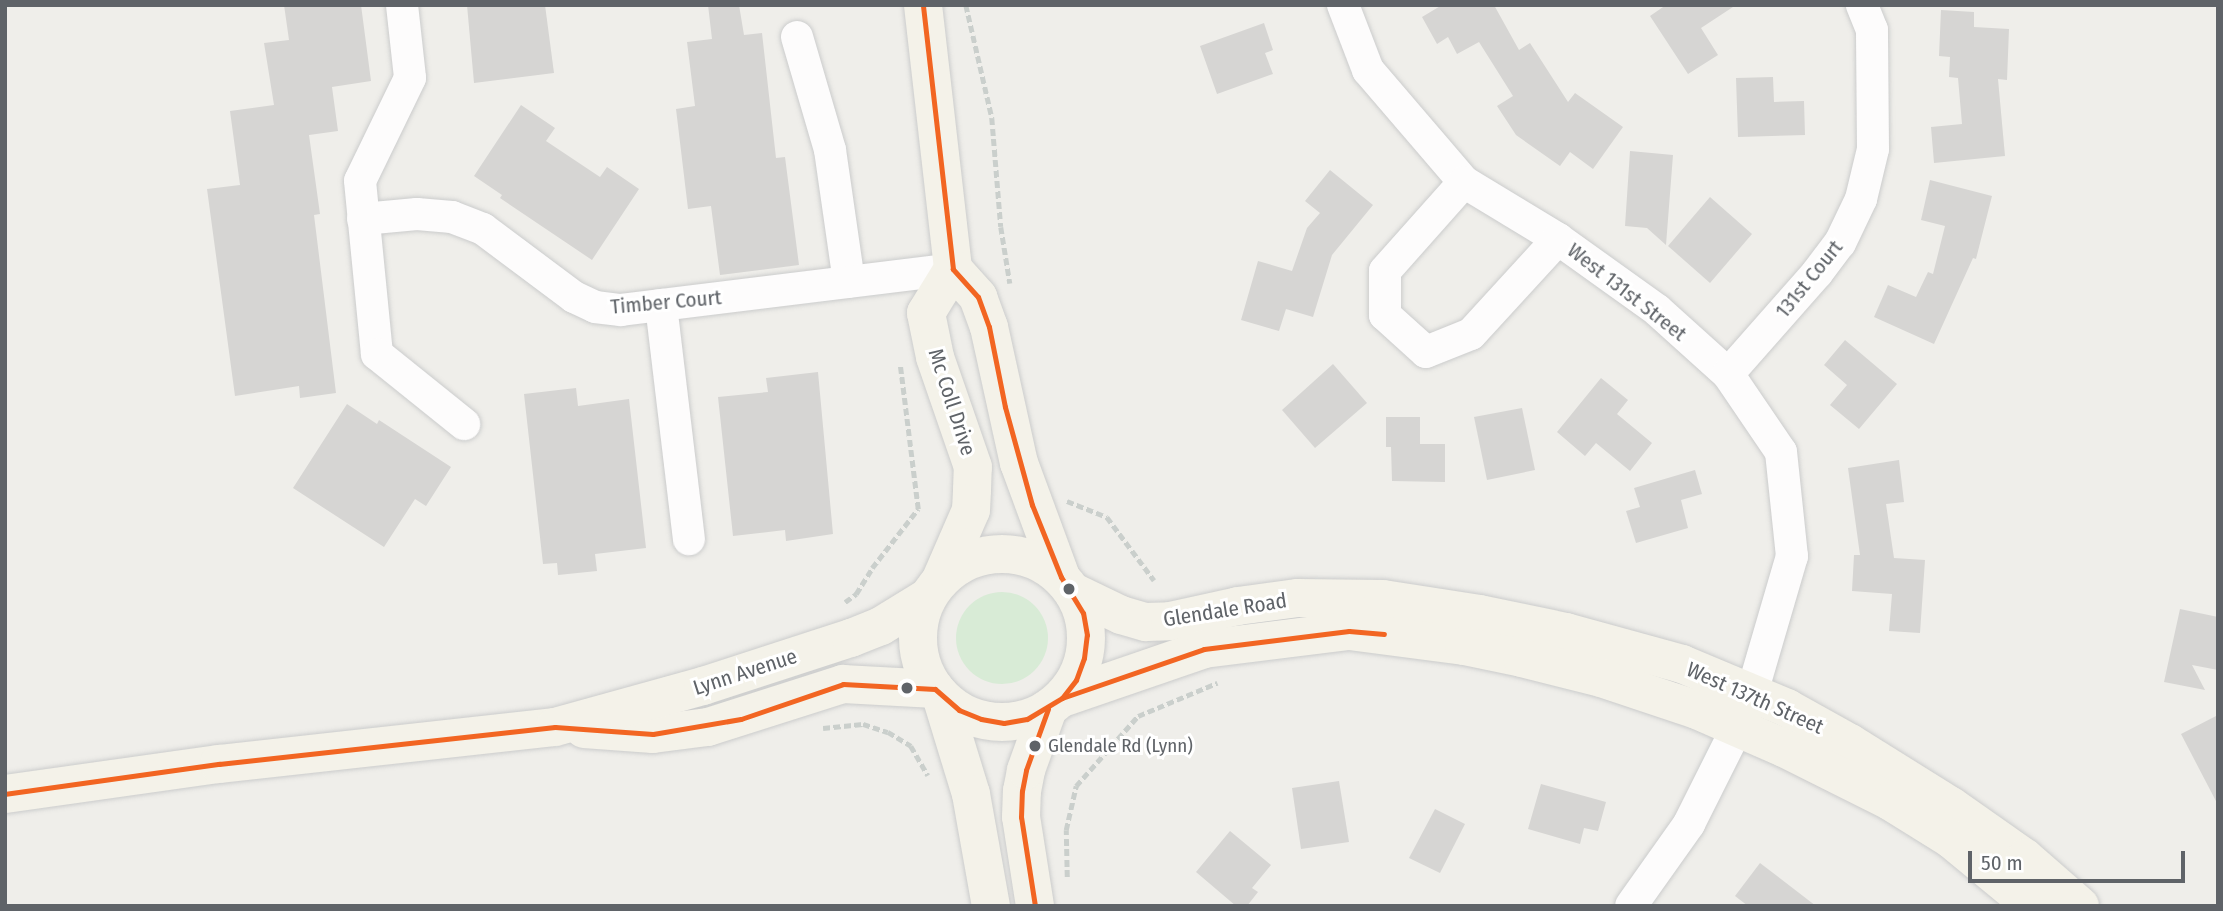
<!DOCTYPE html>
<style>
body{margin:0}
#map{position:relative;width:2223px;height:911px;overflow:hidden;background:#efeeea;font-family:"Fira Sans Condensed",sans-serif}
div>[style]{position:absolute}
.green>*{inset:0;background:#d8ebd6}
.round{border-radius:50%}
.building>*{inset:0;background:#d6d5d3}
.path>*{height:4.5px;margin-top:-2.25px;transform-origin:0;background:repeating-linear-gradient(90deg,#cacfcc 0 7px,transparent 0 10.5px)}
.roads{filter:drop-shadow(0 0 2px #cbcccc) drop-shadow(0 0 2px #cbcccc)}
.minor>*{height:32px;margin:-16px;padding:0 16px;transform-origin:16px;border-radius:16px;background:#fdfcfc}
.major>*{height:38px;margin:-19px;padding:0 19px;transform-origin:19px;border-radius:19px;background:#f4f2e9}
.major>.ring{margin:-19px;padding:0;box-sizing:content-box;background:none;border:38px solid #f4f2e9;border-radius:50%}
.bus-1>*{height:5px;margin:-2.5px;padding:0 2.5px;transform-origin:2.5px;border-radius:2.5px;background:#f26522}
.dots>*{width:19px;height:19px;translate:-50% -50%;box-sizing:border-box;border:4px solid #fff;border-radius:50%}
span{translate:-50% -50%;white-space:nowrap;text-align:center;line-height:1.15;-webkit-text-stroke:6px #fff;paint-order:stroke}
.bus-label{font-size:19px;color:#5f6368}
.left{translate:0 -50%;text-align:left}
.street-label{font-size:21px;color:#5f6368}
.frame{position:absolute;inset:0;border:7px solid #5f6368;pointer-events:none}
.scale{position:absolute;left:1968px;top:851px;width:217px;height:32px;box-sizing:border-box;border:4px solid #5f6368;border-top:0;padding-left:9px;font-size:21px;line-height:24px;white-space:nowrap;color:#5f6368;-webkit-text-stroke:5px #fff;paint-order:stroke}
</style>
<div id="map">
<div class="green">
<div class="round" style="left:956px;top:592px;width:92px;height:92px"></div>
</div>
<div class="building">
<div style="clip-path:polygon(284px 5px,361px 5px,371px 81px,332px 87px,338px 131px,309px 135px,320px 214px,314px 215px,336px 393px,300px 398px,299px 386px,235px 396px,207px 189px,240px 185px,230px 111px,274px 105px,264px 43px,289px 40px)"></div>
<div style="clip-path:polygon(467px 5px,545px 5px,554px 73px,474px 83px)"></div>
<div style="clip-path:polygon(708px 5px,739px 5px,744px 35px,762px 33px,776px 158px,785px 157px,799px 265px,720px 275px,711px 206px,688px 209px,676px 109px,695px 106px,687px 42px,712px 39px)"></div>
<div style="clip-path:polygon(1442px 5px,1494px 5px,1519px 50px,1530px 43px,1568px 102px,1575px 93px,1623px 127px,1593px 169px,1570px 152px,1560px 166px,1516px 135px,1497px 106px,1513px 96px,1479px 42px,1457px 54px,1448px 37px,1437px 44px,1422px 17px)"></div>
<div style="clip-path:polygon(1666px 5px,1736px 5px,1701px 28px,1718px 55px,1688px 74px,1650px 16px)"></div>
<div style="clip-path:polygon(1941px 10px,1974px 12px,1974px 27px,2009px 29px,2007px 80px,1998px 79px,2005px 156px,1934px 163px,1931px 127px,1962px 124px,1958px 78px,1949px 77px,1950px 57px,1939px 56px)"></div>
<div style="clip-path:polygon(1264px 23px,1273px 50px,1265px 53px,1273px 74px,1217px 94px,1200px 46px)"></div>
<div style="clip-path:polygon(1773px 77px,1774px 102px,1804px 101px,1805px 135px,1738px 137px,1736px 78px)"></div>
<div style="clip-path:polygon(521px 105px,555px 128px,546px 141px,600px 177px,607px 167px,639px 189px,592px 260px,500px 198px,502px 195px,474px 176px)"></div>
<div style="clip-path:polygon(1630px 151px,1673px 155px,1666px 245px,1647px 228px,1625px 226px)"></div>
<div style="clip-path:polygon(1330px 170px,1373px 205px,1332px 255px,1313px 317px,1286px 309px,1279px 331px,1241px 320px,1258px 261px,1292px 271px,1307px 228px,1320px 213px,1305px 201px)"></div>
<div style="clip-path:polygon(1930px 180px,1992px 196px,1976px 259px,1973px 258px,1934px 344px,1874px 317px,1888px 285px,1916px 297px,1928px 272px,1933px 274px,1945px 226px,1921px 220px)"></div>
<div style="clip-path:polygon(1710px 197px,1752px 234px,1710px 283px,1668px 246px)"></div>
<div style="clip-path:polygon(1845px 340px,1897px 384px,1859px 429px,1830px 405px,1847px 385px,1824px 365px)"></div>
<div style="clip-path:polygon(1333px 364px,1367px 403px,1315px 448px,1282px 410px)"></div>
<div style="clip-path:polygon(818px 372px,833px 534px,786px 541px,785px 530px,733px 536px,718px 397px,768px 392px,766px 378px)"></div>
<div style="clip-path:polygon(1601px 378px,1628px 400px,1617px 414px,1652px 443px,1630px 471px,1596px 443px,1585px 456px,1557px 432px)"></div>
<div style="clip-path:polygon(576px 388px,578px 406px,629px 399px,646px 548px,595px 554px,597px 571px,558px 575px,557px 563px,543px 564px,524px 394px)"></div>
<div style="clip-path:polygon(347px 404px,377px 424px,379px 420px,451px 467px,426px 506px,415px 499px,384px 547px,293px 488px)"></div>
<div style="clip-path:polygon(1522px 408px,1535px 470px,1487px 480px,1474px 417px)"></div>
<div style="clip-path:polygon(1386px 417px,1420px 417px,1420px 444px,1445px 444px,1445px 482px,1392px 481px,1391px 447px,1386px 447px)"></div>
<div style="clip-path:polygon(1899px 460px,1904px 502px,1886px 504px,1894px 558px,1925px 560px,1920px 633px,1889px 631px,1892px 594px,1852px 591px,1854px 555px,1860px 555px,1848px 468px)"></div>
<div style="clip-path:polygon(1695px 470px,1702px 494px,1681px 500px,1688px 528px,1636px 543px,1626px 511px,1640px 507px,1634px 488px)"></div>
<div style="clip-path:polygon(2180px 609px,2218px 617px,2218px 670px,2192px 665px,2205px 690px,2164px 682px)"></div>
<div style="clip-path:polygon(2218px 715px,2218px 805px,2181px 734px)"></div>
<div style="clip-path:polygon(1339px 781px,1349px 842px,1301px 849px,1292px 788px)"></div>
<div style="clip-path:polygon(1541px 784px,1606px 802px,1598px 831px,1584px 828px,1580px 844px,1528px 829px)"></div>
<div style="clip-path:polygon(1435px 809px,1465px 824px,1440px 873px,1409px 858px)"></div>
<div style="clip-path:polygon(1230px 831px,1271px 865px,1252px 888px,1258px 892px,1247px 906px,1236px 906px,1196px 872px)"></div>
<div style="clip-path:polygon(1760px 863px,1816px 906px,1748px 906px,1735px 896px)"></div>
</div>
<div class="path">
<div style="left:966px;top:5px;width:116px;rotate:77deg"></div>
<div style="left:992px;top:118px;width:109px;rotate:85.3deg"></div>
<div style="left:1001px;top:227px;width:57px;rotate:80.9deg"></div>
<div style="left:1067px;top:501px;width:43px;rotate:21.8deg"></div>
<div style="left:1107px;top:517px;width:79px;rotate:53.3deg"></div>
<div style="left:845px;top:602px;width:14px;rotate:-36deg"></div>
<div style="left:856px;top:594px;width:31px;rotate:-58deg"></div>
<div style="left:872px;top:568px;width:75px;rotate:-52.1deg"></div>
<div style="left:918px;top:509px;width:145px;rotate:-97.1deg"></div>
<div style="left:823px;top:728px;width:40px;rotate:-5.7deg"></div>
<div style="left:863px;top:724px;width:26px;rotate:18deg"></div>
<div style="left:888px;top:732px;width:27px;rotate:31deg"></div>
<div style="left:911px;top:746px;width:34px;rotate:60deg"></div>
<div style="left:1067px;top:877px;width:47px;rotate:-91.2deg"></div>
<div style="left:1066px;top:830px;width:45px;rotate:-77.2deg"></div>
<div style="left:1076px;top:786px;width:94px;rotate:-48.5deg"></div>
<div style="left:1138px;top:716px;width:86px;rotate:-22.7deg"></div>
</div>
<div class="roads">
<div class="minor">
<div style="left:402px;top:5px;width:73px;rotate:83.7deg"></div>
<div style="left:410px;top:78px;width:114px;rotate:115.9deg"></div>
<div style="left:360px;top:181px;width:174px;rotate:84.4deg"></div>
<div style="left:377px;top:354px;width:112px;rotate:38.8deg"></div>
<div style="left:1343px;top:5px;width:70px;rotate:69deg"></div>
<div style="left:1368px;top:70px;width:148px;rotate:49.4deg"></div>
<div style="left:1464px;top:182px;width:110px;rotate:31.2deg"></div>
<div style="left:1558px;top:239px;width:122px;rotate:35.6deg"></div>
<div style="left:1657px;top:310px;width:96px;rotate:42deg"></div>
<div style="left:1728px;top:374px;width:94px;rotate:55.8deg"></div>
<div style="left:1781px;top:452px;width:105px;rotate:84deg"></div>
<div style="left:1792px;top:556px;width:156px;rotate:106.3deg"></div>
<div style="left:1748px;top:706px;width:132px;rotate:116.6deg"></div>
<div style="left:1689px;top:824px;width:100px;rotate:125.3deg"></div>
<div style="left:797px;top:37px;width:118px;rotate:73.7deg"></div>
<div style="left:830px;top:150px;width:133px;rotate:81.8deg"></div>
<div style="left:1464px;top:182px;width:119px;rotate:131.6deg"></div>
<div style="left:1385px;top:271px;width:44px;rotate:90deg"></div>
<div style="left:1385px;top:315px;width:55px;rotate:42.1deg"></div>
<div style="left:1426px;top:352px;width:48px;rotate:-21.8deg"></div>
<div style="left:1471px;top:334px;width:129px;rotate:-47.5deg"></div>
<div style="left:363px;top:219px;width:54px;rotate:-5.3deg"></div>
<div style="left:417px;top:214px;width:35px;rotate:5deg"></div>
<div style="left:452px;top:217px;width:33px;rotate:21deg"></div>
<div style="left:483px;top:229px;width:114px;rotate:36.8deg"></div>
<div style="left:574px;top:297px;width:23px;rotate:25deg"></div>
<div style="left:595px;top:307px;width:26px;rotate:7deg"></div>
<div style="left:621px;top:310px;width:335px;rotate:-7deg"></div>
<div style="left:661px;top:305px;width:236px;rotate:83.2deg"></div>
<div style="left:1728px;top:374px;width:135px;rotate:-48.6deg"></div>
<div style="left:1817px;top:273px;width:38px;rotate:-53deg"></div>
<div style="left:1840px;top:243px;width:49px;rotate:-64.5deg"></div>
<div style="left:1861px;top:199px;width:51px;rotate:-76.5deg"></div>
<div style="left:1873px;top:149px;width:119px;rotate:-90.5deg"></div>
<div style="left:1872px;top:30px;width:27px;rotate:-112deg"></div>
</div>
<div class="major">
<div style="left:923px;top:5px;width:266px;rotate:83.5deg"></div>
<div style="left:953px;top:269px;width:38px;rotate:48deg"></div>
<div style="left:978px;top:297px;width:32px;rotate:70deg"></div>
<div style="left:989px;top:327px;width:139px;rotate:77.6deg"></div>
<div style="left:1019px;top:463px;width:121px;rotate:69.8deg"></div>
<div class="ring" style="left:918px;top:554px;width:130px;height:130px"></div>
<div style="left:941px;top:579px;width:75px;rotate:-66.5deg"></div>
<div style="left:971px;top:510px;width:20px;rotate:-87deg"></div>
<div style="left:972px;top:490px;width:23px;rotate:-88deg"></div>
<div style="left:973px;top:467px;width:116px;rotate:-109.1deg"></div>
<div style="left:935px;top:357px;width:45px;rotate:-101.6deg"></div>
<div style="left:926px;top:313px;width:52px;rotate:-58.5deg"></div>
<div style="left:1073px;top:592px;width:53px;rotate:25.6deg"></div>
<div style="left:1121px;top:615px;width:26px;rotate:16deg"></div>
<div style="left:1146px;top:622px;width:24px;rotate:-2deg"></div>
<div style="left:1170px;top:621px;width:70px;rotate:-12.4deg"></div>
<div style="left:1238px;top:606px;width:61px;rotate:-7.6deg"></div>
<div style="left:1298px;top:598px;width:85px;rotate:0.7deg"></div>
<div style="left:1383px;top:599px;width:98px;rotate:8.8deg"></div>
<div style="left:1480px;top:614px;width:88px;rotate:11.8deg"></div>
<div style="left:1566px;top:632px;width:120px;rotate:15.4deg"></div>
<div style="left:1682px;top:664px;width:114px;rotate:22.7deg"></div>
<div style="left:1787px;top:708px;width:72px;rotate:29.1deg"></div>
<div style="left:1850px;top:743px;width:119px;rotate:32deg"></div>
<div style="left:1951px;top:806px;width:90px;rotate:35.1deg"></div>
<div style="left:2025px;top:858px;width:73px;rotate:41.1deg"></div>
<div style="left:941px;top:696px;width:102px;rotate:73deg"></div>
<div style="left:971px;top:794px;width:114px;rotate:79.9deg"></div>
<div style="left:1062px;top:698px;width:150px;rotate:-19deg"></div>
<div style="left:1204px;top:649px;width:146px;rotate:-7.1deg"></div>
<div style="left:1349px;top:631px;width:116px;rotate:7.4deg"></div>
<div style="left:1464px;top:646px;width:59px;rotate:11.7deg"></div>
<div style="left:1522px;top:658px;width:81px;rotate:14.2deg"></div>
<div style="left:1601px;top:678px;width:101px;rotate:18.4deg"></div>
<div style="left:1697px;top:710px;width:95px;rotate:23.6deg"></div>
<div style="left:1784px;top:748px;width:119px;rotate:26.6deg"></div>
<div style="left:1890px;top:801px;width:72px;rotate:31.9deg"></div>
<div style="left:1951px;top:839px;width:105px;rotate:39.6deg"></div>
<div style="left:584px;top:729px;width:69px;rotate:4.1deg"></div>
<div style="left:653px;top:734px;width:55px;rotate:-7.3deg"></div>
<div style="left:708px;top:727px;width:142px;rotate:-17.7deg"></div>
<div style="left:843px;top:684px;width:92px;rotate:3.1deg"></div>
<div style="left:5px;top:794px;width:216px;rotate:-8deg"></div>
<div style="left:219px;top:764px;width:338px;rotate:-6.3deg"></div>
<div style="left:555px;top:727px;width:154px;rotate:-15.5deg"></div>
<div style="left:703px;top:686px;width:156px;rotate:-18deg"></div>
<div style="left:851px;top:638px;width:32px;rotate:-22deg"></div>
<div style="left:881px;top:626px;width:55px;rotate:-31.7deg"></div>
<div style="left:1035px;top:906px;width:90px;rotate:-98.9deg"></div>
<div style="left:1021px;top:817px;width:26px;rotate:-88deg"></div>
<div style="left:1022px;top:791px;width:21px;rotate:-79deg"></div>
<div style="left:1026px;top:770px;width:65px;rotate:-70.2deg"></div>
</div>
</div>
<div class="bus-1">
<div style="left:1062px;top:698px;width:150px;rotate:-19deg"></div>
<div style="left:1204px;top:649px;width:146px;rotate:-7.1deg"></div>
<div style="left:1349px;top:631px;width:35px;rotate:5deg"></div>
<div style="left:5px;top:794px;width:216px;rotate:-8deg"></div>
<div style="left:219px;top:764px;width:338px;rotate:-6.3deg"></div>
<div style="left:555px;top:727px;width:98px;rotate:4.1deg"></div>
<div style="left:653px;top:734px;width:89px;rotate:-9.7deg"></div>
<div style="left:741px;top:719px;width:108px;rotate:-18.9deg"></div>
<div style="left:843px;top:684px;width:92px;rotate:3.1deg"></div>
<div style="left:935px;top:689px;width:32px;rotate:41deg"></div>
<div style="left:959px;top:710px;width:24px;rotate:22deg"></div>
<div style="left:981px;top:719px;width:23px;rotate:10deg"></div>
<div style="left:1004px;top:723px;width:23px;rotate:-10deg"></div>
<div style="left:1027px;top:719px;width:41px;rotate:-31deg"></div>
<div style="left:1062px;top:698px;width:23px;rotate:-52deg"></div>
<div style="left:1076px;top:680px;width:23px;rotate:-70deg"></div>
<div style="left:1084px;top:658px;width:23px;rotate:-83deg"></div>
<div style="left:1087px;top:635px;width:22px;rotate:-100deg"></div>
<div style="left:1083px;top:613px;width:42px;rotate:-121.4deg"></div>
<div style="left:1061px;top:577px;width:78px;rotate:-111.9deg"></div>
<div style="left:1032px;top:505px;width:102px;rotate:-105.4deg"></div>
<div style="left:1005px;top:407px;width:82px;rotate:-101.3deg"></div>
<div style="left:989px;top:327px;width:32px;rotate:-110deg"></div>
<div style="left:978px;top:297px;width:38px;rotate:-132deg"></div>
<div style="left:953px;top:269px;width:266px;rotate:-96.5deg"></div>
<div style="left:1035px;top:906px;width:90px;rotate:-98.9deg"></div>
<div style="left:1021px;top:817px;width:26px;rotate:-88deg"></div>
<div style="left:1022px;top:791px;width:21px;rotate:-79deg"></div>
<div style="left:1026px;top:770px;width:65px;rotate:-70.2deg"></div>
</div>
<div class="dots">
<div style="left:1069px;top:589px;background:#5f6368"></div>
<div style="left:907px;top:688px;background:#5f6368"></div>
<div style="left:1035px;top:746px;background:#5f6368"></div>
</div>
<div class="bus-label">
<span class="left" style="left:1048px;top:746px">Glendale Rd (Lynn)</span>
</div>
<div class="street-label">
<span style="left:1809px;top:279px;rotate:-51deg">131st Court</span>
<span style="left:1627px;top:292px;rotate:38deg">West 131st Street</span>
<span style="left:666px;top:302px;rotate:-5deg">Timber Court</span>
<span style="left:952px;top:402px;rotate:72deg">Mc Coll Drive</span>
<span style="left:1225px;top:610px;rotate:-9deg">Glendale Road</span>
<span style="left:745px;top:672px;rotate:-18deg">Lynn Avenue</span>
<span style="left:1755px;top:698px;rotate:24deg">West 137th Street</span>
</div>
<div class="frame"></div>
<div class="scale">50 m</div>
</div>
